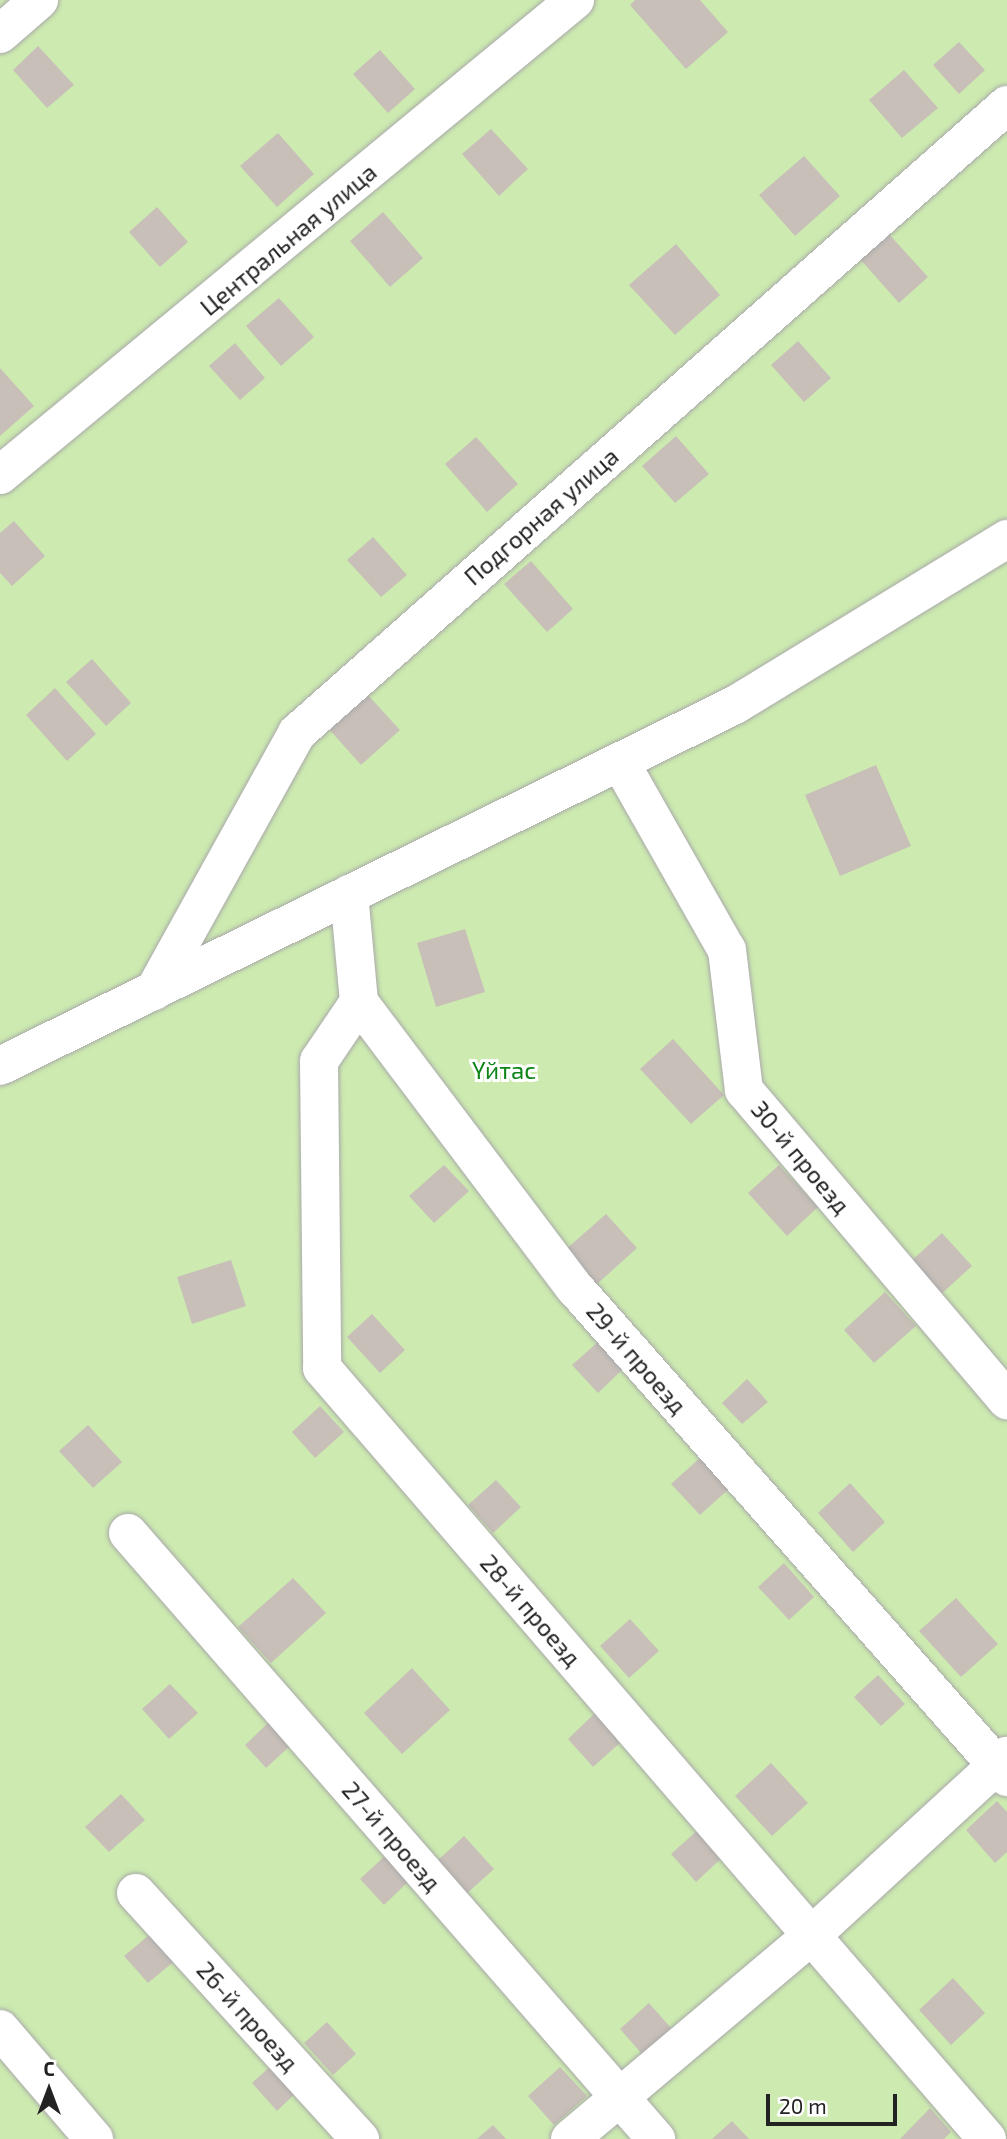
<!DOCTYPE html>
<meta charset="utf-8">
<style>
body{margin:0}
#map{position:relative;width:1007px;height:2139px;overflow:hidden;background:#f2efe9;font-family:"Exo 2",sans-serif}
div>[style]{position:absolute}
.grass>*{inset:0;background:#cdebb0}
.building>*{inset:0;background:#c7bfb8}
.roads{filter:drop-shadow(0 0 2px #a9a9a9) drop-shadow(0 0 2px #a9a9a9)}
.minor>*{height:38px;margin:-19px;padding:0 19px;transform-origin:19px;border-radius:19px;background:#fff}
span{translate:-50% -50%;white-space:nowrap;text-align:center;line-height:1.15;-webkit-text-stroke:6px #fff;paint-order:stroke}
.street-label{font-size:24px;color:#222}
.park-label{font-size:24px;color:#0c8416}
.north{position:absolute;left:14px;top:2055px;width:70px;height:70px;-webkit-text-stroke:5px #fff;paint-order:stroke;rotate:0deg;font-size:19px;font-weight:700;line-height:28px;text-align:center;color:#222}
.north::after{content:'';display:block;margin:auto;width:24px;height:32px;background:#222;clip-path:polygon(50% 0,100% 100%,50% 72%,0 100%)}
.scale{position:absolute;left:766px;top:2094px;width:131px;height:32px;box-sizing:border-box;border:4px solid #222;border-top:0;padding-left:9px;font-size:21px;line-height:24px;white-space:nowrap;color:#222;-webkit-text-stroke:5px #fff;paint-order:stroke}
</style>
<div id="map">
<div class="grass">
<div style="clip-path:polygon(0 0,1007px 0,1007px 2139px,0 2139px)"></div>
</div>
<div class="building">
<div style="clip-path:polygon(635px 0,700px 0,728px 32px,686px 69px,630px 5px)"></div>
<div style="clip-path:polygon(959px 42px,985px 70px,959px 94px,933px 65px)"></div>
<div style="clip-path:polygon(38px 46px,74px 85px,47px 108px,13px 70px)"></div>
<div style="clip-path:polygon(380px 50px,415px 89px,388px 113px,353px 74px)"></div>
<div style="clip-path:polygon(904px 70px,938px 108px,902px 138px,869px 100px)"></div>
<div style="clip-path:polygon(491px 129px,528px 169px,499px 196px,462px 154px)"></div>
<div style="clip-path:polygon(278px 133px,314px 174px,277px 207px,240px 166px)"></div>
<div style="clip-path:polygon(804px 156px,840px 196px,795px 236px,759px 195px)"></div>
<div style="clip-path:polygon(157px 207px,188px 242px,160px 267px,129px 232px)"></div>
<div style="clip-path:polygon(383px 212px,423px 258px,390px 287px,350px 241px)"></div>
<div style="clip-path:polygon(888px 233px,928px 277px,899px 303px,859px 258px)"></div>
<div style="clip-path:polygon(676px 244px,720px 295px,675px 335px,629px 285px)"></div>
<div style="clip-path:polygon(279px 298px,314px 337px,281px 366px,246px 326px)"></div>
<div style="clip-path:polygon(798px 341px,831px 378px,804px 402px,771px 365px)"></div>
<div style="clip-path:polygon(235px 343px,265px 378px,240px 400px,209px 366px)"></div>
<div style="clip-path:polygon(0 368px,34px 406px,0 436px)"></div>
<div style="clip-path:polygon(676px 436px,709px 474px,675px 503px,642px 466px)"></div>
<div style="clip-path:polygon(476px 437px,518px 484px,487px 512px,445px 464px)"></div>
<div style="clip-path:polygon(14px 521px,45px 556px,12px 586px,0 573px,0 533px)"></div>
<div style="clip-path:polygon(373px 537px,407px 575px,381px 597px,347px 560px)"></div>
<div style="clip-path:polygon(531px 561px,573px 609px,547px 632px,504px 584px)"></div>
<div style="clip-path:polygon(92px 659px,131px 703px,106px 726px,66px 682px)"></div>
<div style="clip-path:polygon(55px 688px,96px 734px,67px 761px,26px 715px)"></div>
<div style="clip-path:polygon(367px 694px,400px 730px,361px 765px,328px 728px)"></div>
<div style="clip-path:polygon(876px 765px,911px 846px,840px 876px,805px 795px)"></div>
<div style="clip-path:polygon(465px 929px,485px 992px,436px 1007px,417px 943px)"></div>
<div style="clip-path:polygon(673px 1039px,724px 1095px,691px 1124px,640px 1069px)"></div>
<div style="clip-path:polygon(444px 1165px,469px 1191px,434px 1223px,409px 1196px)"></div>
<div style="clip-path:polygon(779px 1165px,818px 1207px,787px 1236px,748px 1193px)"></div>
<div style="clip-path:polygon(606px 1214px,637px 1248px,596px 1285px,564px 1251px)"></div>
<div style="clip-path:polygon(942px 1233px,972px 1266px,939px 1296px,909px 1263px)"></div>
<div style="clip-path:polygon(231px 1260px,246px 1306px,192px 1324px,177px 1277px)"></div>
<div style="clip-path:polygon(885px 1292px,916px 1326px,874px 1363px,844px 1330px)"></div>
<div style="clip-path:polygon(372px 1314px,405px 1350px,380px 1373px,347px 1337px)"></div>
<div style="clip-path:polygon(599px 1341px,624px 1368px,598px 1393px,572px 1365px)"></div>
<div style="clip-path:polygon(747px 1379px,768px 1402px,742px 1424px,722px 1403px)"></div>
<div style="clip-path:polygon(320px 1406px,344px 1432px,315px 1458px,292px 1432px)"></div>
<div style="clip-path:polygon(88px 1425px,122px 1462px,93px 1488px,59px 1451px)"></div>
<div style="clip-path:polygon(701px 1457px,730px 1488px,700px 1515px,671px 1484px)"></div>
<div style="clip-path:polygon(496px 1480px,521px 1507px,493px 1533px,468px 1505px)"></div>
<div style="clip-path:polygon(850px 1483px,885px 1522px,853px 1552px,818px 1513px)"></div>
<div style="clip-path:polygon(784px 1563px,814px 1597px,789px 1620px,758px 1587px)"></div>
<div style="clip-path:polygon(293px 1578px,326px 1613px,271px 1663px,238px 1627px)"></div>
<div style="clip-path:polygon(956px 1598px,998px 1644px,961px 1677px,919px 1631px)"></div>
<div style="clip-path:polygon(630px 1619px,659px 1651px,629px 1678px,600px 1646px)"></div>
<div style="clip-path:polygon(412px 1668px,450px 1710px,402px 1754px,364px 1713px)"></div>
<div style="clip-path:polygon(878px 1675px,905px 1704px,881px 1726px,854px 1697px)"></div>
<div style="clip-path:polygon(170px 1684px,198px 1713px,169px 1739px,142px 1709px)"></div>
<div style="clip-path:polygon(595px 1713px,621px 1742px,593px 1767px,568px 1739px)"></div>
<div style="clip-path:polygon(269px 1722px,291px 1745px,266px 1768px,245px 1745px)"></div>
<div style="clip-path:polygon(771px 1763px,808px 1803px,772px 1836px,735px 1796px)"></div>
<div style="clip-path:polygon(121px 1794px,145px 1820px,109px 1852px,85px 1827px)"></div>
<div style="clip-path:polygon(997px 1801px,1007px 1812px,1007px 1852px,995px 1863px,966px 1830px)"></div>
<div style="clip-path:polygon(701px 1827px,726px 1854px,696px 1882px,671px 1854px)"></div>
<div style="clip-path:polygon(464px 1836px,494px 1869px,464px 1896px,434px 1864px)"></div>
<div style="clip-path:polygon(388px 1853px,411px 1879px,384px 1905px,360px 1879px)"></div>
<div style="clip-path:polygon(154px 1931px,177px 1959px,148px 1983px,124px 1956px)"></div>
<div style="clip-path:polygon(953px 1978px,985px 2013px,951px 2045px,919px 2010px)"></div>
<div style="clip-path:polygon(649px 2003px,671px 2028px,642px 2054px,620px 2029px)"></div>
<div style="clip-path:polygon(327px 2022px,356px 2054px,333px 2075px,304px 2043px)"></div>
<div style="clip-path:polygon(275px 2062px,300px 2089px,277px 2111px,252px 2083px)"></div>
<div style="clip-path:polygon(560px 2067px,587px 2096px,554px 2125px,528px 2096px)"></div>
<div style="clip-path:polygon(930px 2108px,951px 2132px,944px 2139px,900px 2139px)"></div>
<div style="clip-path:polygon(732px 2121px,749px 2139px,712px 2139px)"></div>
<div style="clip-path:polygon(493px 2125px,506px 2139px,477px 2139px)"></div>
</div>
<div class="roads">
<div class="minor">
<div style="left:0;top:34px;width:52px;rotate:-41.1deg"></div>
<div style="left:0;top:475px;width:746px;rotate:-39.56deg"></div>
<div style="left:620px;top:762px;width:216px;rotate:60.4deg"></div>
<div style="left:727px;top:950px;width:141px;rotate:83.1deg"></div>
<div style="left:744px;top:1090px;width:407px;rotate:49.7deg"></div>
<div style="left:349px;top:894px;width:108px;rotate:84.7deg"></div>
<div style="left:359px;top:1002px;width:357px;rotate:53deg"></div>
<div style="left:574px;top:1287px;width:654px;rotate:48.53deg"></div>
<div style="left:154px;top:991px;width:295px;rotate:-61deg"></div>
<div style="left:297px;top:733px;width:948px;rotate:-41.49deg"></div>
<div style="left:359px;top:1002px;width:71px;rotate:124.1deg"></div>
<div style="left:319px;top:1061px;width:307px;rotate:89.4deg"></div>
<div style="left:322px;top:1368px;width:1018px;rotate:49.22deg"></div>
<div style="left:0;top:1066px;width:819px;rotate:-26.16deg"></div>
<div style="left:735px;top:705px;width:319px;rotate:-31.4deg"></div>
<div style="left:128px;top:1533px;width:804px;rotate:48.93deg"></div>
<div style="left:136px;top:1893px;width:333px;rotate:47.7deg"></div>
<div style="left:0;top:2029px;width:145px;rotate:49.5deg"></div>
<div style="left:570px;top:2139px;width:317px;rotate:-40.1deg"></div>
<div style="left:812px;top:1935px;width:265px;rotate:-42.6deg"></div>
</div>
</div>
<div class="street-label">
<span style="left:288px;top:239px;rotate:-40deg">Центральная улица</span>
<span style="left:541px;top:516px;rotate:-41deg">Подгорная улица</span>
<span style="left:801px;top:1157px;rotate:50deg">30-й проезд</span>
<span style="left:637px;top:1358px;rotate:49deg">29-й проезд</span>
<span style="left:531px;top:1610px;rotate:49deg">28-й проезд</span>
<span style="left:392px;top:1836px;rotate:49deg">27-й проезд</span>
<span style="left:248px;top:2016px;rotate:48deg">26-й проезд</span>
</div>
<div class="park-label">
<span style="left:504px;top:1070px">Үйтас</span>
</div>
<div class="north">С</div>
<div class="scale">20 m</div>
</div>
